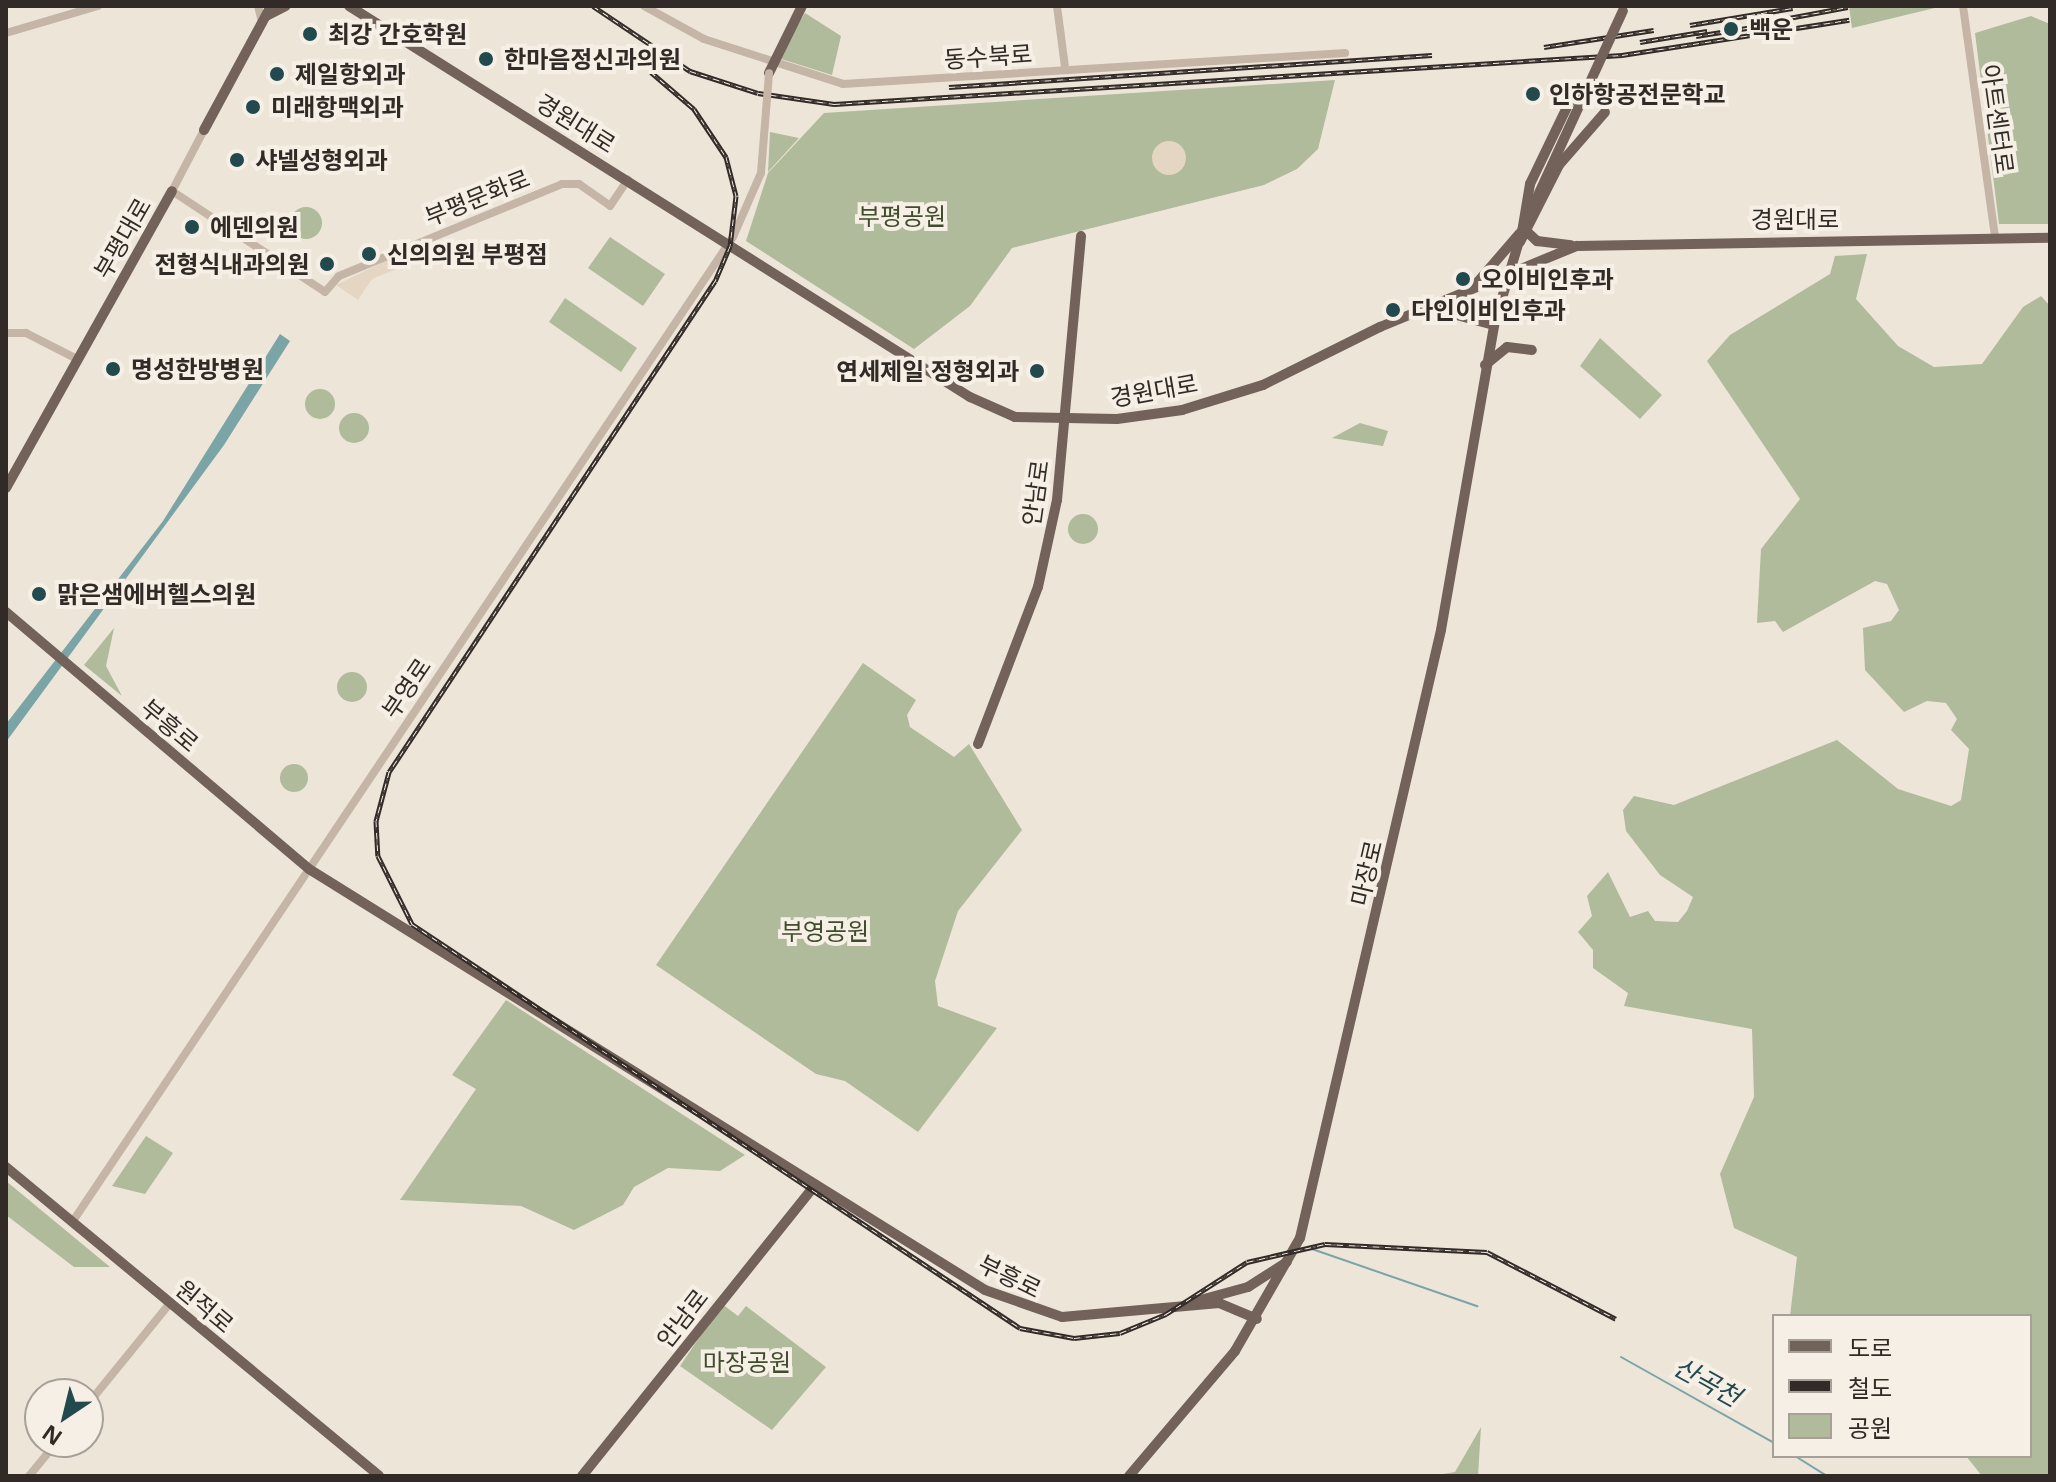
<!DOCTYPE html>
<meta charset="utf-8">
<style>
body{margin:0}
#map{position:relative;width:2056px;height:1482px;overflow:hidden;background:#eee5d9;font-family:"Open Sans","Noto Sans KR",sans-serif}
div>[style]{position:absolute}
.green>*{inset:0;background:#afbb9b}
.round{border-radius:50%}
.plaza>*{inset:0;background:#e4d6c2}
.water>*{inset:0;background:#7ba4a7}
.stream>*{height:2px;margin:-1px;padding:0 1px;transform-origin:1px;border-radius:1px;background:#7ba4a7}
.minor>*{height:8px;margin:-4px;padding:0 4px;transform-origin:4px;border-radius:4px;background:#c4b5a7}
.major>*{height:10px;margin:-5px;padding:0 5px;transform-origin:5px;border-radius:5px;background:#726259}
.rail>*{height:5px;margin-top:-2.5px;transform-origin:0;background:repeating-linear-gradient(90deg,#f6efe5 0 6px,#312a26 0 12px);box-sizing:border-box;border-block:2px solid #312a26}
.minor-bridge>*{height:8px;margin:-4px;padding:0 4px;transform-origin:4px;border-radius:4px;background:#c4b5a7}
.major-bridge>*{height:10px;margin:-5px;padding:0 5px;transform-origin:5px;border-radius:5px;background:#726259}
.dots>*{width:22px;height:22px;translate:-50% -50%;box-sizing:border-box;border:4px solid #f6efe5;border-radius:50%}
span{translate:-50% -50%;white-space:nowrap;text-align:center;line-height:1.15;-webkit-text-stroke:8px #f6efe5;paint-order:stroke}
.poi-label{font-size:24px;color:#312a26;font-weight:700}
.left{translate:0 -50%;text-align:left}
.right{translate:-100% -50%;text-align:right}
.street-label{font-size:24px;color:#312a26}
.park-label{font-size:24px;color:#404d2d}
.water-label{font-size:26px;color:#21494e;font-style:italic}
.frame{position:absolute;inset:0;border:8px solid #312a26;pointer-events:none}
.legend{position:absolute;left:1772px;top:1314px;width:260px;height:144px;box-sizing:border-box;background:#f6efe5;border:2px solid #a7a099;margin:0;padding:10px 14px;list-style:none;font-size:24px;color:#312a26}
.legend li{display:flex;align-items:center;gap:16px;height:40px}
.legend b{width:40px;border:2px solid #a7a099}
.north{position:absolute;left:24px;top:1378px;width:80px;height:80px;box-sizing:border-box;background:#f6efe5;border:2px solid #a7a099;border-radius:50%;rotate:215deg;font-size:22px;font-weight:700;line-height:32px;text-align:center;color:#312a26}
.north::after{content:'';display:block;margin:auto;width:28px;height:36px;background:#21494e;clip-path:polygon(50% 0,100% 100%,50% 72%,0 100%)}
</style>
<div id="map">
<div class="green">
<div style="clip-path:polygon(1849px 6px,1943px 6px,1852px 28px)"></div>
<div style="clip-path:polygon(805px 13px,841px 36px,832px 75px,778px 58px)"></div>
<div style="clip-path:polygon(2031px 16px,2050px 24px,2050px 224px,1999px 224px,1975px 33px)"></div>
<div style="clip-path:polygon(1335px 80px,1318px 149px,1297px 169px,1264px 185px,1012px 248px,970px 306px,914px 349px,746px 241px,768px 173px,824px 113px)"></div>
<div style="clip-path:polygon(770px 132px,799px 138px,768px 172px)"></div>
<div class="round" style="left:290px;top:207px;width:32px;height:32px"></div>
<div style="clip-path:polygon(610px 237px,665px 274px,643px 306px,588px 268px)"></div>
<div style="clip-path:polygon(1867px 254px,1856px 299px,1898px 346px,1934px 367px,1982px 364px,2023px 307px,2041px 296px,2050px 306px,2050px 1476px,1982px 1476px,1966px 1456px,2030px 1456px,2030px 1316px,1790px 1316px,1797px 1257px,1734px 1228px,1720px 1174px,1754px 1097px,1752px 1029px,1624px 1006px,1628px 993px,1593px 968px,1593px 950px,1578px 932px,1592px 916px,1587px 896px,1608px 872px,1630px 917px,1648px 911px,1655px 921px,1678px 922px,1687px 911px,1693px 897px,1660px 875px,1626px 831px,1623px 810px,1634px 796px,1674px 805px,1837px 740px,1898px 789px,1951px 806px,1961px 800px,1969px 749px,1951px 730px,1957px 719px,1946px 703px,1927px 701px,1904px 712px,1865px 670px,1863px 628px,1891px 621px,1899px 610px,1887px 584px,1875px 581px,1783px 632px,1775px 621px,1757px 623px,1761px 549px,1800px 499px,1707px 361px,1730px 335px,1830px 274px,1835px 256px)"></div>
<div style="clip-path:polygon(565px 298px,637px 348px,621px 372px,549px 322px)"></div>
<div style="clip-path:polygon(1600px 338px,1662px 395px,1640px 419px,1580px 366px)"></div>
<div class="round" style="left:305px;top:389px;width:30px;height:30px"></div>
<div class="round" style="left:339px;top:413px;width:30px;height:30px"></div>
<div style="clip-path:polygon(1360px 423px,1388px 431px,1383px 446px,1332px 438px)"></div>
<div class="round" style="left:1068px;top:514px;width:30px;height:30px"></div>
<div style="clip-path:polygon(114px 628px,106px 666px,122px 696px,84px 665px)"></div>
<div style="clip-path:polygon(863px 663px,916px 700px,907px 715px,910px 727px,954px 757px,969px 744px,1022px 830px,958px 911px,935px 981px,938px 1006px,997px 1028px,918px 1132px,845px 1081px,816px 1074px,656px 965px)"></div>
<div class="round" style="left:337px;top:672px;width:30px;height:30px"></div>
<div class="round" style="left:280px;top:764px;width:28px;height:28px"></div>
<div style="clip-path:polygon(506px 1000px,745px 1155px,720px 1171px,668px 1168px,634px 1187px,623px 1205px,574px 1230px,521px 1206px,400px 1200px,476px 1089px,452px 1075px)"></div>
<div style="clip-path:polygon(146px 1136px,173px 1153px,145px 1194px,112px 1186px)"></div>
<div style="clip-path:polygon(6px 1181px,110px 1267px,74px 1267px,6px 1215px)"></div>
<div style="clip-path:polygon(722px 1304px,738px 1316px,746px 1306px,826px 1367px,772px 1430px,680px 1366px)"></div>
<div style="clip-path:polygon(1481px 1427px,1478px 1476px,1432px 1476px,1455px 1472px)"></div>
</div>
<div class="plaza">
<div class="round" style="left:1152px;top:141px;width:34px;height:34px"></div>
<div style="clip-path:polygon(406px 251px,411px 263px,372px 279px,358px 300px,336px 285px)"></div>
</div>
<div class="water">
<div style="clip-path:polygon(280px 334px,290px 341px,224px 445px,6px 742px,6px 724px,163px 521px)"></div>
</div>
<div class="stream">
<div style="left:1312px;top:1249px;width:175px;rotate:19.1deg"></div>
<div style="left:1621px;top:1357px;width:176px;rotate:29.3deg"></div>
<div style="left:1795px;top:1456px;width:38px;rotate:32deg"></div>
</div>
<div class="minor">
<div style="left:258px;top:6px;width:16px;rotate:76deg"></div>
<div style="left:644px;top:6px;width:68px;rotate:28.8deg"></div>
<div style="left:704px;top:39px;width:146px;rotate:17.9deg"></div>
<div style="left:843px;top:84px;width:503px;rotate:-3.53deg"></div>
<div style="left:1057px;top:6px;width:62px;rotate:82.5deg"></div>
<div style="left:1963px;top:6px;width:234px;rotate:82.1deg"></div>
<div style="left:6px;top:33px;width:96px;rotate:-16.4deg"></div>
<div style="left:204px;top:130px;width:69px;rotate:117.7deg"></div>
<div style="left:172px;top:191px;width:183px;rotate:33.4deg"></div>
<div style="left:325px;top:292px;width:21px;rotate:-49deg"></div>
<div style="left:339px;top:276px;width:241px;rotate:-22.4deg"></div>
<div style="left:562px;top:184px;width:17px"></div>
<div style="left:579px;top:184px;width:38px;rotate:35deg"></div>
<div style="left:610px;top:206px;width:32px;rotate:-56deg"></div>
<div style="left:6px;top:333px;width:20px"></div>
<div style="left:26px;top:333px;width:57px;rotate:27deg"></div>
<div style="left:73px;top:1221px;width:1185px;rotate:-56.15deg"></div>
<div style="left:733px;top:237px;width:70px;rotate:-66.4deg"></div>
<div style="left:88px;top:1404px;width:130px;rotate:-50.9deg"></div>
<div style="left:29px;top:1476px;width:44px;rotate:-50.5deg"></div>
</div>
<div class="major">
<div style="left:349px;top:6px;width:734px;rotate:32.2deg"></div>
<div style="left:970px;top:397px;width:49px;rotate:24deg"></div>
<div style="left:1015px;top:417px;width:102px;rotate:1.1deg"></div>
<div style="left:1117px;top:419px;width:66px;rotate:-7.9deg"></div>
<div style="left:1182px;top:410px;width:85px;rotate:-17.2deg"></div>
<div style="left:1263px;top:385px;width:131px;rotate:-26.4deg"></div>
<div style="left:1380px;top:327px;width:213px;rotate:-22.4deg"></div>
<div style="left:1577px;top:246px;width:473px;rotate:-1deg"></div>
<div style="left:266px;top:16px;width:22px;rotate:-27deg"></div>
<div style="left:769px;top:73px;width:75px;rotate:-63.8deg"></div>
<div style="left:204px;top:130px;width:141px;rotate:-61.6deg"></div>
<div style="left:1524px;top:229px;width:18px;rotate:43deg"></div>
<div style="left:1537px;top:241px;width:34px;rotate:7deg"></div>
<div style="left:1522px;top:232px;width:49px;rotate:-80.5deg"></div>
<div style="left:1530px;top:184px;width:92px;rotate:-64.3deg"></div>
<div style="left:1520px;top:242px;width:86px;rotate:-63.1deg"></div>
<div style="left:1559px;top:165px;width:70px;rotate:-49deg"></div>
<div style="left:1476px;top:284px;width:67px;rotate:-49.2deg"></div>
<div style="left:1427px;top:307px;width:69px;rotate:15deg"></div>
<div style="left:1485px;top:365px;width:28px;rotate:-39deg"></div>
<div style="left:1507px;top:347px;width:25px;rotate:7deg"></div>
<div style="left:6px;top:488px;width:340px;rotate:-60.8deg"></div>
<div style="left:6px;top:612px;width:397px;rotate:40.3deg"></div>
<div style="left:309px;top:869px;width:796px;rotate:31.91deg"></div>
<div style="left:985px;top:1290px;width:82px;rotate:19.3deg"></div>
<div style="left:1062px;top:1317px;width:158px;rotate:-5.1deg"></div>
<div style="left:1219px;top:1303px;width:41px;rotate:22.8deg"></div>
<div style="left:978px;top:744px;width:168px;rotate:-69.1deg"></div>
<div style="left:1038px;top:587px;width:89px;rotate:-77.7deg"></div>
<div style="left:1057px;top:500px;width:265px;rotate:-84.8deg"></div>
<div style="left:6px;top:1167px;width:484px;rotate:39.6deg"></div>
<div style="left:1193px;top:1302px;width:57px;rotate:-15.3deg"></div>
<div style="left:1248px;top:1287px;width:46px;rotate:-32.7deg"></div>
<div style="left:582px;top:1476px;width:373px;rotate:-51.3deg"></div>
<div style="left:1129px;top:1476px;width:164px;rotate:-49.7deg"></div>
<div style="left:1235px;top:1351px;width:130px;rotate:-60.1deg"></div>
<div style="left:1300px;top:1238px;width:624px;rotate:-76.94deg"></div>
<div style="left:1441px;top:630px;width:310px;rotate:-80.1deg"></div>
<div style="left:1494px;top:325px;width:101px;rotate:-73.4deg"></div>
</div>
<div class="rail">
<div style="left:593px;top:6px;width:117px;rotate:33.8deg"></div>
<div style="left:690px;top:71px;width:71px;rotate:17.9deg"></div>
<div style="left:758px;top:93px;width:77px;rotate:8.2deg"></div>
<div style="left:834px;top:104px;width:790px;rotate:-3.56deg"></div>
<div style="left:1622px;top:55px;width:230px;rotate:-8.8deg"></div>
<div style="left:1778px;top:20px;width:71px;rotate:-10.5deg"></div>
<div style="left:1690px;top:25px;width:104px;rotate:-9.4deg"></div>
<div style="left:1696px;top:36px;width:96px;rotate:-9deg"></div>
<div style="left:1640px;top:42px;width:68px;rotate:-9.3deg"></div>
<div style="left:1544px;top:47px;width:111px;rotate:-8.8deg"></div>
<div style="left:651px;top:72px;width:57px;rotate:40.7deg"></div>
<div style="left:694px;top:109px;width:58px;rotate:56.3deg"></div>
<div style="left:726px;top:157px;width:40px;rotate:75.6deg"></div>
<div style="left:736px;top:196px;width:50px;rotate:96.8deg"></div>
<div style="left:730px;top:246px;width:38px;rotate:113deg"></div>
<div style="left:715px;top:281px;width:589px;rotate:123.58deg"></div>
<div style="left:389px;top:772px;width:51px;rotate:104.9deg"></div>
<div style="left:376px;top:821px;width:35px;rotate:87deg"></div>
<div style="left:378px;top:856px;width:76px;rotate:63.4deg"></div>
<div style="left:412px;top:924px;width:730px;rotate:33.6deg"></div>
<div style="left:1020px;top:1328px;width:55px;rotate:10.5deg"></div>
<div style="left:1074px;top:1338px;width:46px;rotate:-6.2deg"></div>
<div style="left:1120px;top:1333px;width:50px;rotate:-22.4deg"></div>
<div style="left:1166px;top:1314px;width:96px;rotate:-32.7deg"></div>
<div style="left:1247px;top:1262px;width:80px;rotate:-13deg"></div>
<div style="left:1325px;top:1244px;width:162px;rotate:2.8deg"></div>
<div style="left:1487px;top:1252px;width:145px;rotate:27.4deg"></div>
<div style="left:949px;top:87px;width:484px;rotate:-3.8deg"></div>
</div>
<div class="minor-bridge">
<div style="left:761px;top:173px;width:100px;rotate:-85.4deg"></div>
</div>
<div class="major-bridge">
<div style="left:1523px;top:228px;width:239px;rotate:-65.3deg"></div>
</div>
<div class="dots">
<div style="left:1731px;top:29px;background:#21494e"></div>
<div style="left:310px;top:34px;background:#21494e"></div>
<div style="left:486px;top:59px;background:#21494e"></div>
<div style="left:277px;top:74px;background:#21494e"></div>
<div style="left:1533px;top:94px;background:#21494e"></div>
<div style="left:253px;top:107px;background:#21494e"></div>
<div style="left:237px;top:160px;background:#21494e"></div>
<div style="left:192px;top:227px;background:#21494e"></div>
<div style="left:369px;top:254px;background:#21494e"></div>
<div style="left:327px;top:264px;background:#21494e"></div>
<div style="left:1463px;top:279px;background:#21494e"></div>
<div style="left:1393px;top:310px;background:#21494e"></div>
<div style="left:113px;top:369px;background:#21494e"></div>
<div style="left:1037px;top:371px;background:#21494e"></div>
<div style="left:39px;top:594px;background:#21494e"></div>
</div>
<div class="poi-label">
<span class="left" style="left:1749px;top:29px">백운</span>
<span class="left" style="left:328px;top:34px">최강 간호학원</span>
<span class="left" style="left:504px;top:59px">한마음정신과의원</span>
<span class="left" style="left:295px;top:74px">제일항외과</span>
<span class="left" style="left:1549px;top:94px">인하항공전문학교</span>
<span class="left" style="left:271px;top:107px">미래항맥외과</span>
<span class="left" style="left:255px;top:160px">샤넬성형외과</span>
<span class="left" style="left:210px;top:227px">에덴의원</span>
<span class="left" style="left:387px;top:254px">신의의원 부평점</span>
<span class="right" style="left:309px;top:264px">전형식내과의원</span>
<span class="left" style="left:1481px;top:279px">오이비인후과</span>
<span class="left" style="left:1411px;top:310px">다인이비인후과</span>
<span class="left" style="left:131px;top:369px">명성한방병원</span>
<span class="right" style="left:1019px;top:371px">연세제일 정형외과</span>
<span class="left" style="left:57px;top:594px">맑은샘에버헬스의원</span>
</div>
<div class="street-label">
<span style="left:988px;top:56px;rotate:-4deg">동수북로</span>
<span style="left:1998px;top:119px;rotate:82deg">아트센터로</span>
<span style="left:576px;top:123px;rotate:32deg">경원대로</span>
<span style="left:477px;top:197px;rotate:-22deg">부평문화로</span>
<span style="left:1795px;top:219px">경원대로</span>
<span style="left:122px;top:238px;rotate:-60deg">부평대로</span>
<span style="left:1154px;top:390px;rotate:-10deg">경원대로</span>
<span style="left:1035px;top:493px;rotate:-82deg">안남로</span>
<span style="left:406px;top:688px;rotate:-56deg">부영로</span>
<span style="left:170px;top:725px;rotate:40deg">부흥로</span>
<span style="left:1366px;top:873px;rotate:-77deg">마장로</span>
<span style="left:1010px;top:1276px;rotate:26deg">부흥로</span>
<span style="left:205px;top:1306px;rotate:40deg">원적로</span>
<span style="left:682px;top:1318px;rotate:-52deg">안남로</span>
</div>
<div class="park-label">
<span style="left:902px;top:216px">부평공원</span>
<span style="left:825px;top:931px">부영공원</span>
<span style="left:747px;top:1362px">마장공원</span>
</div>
<div class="water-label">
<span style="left:1707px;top:1382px;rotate:29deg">산곡천</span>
</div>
<div class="frame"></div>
<ul class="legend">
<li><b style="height:10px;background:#726259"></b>도로</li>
<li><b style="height:10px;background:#312a26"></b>철도</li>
<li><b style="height:22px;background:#afbb9b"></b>공원</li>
</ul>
<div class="north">N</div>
</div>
